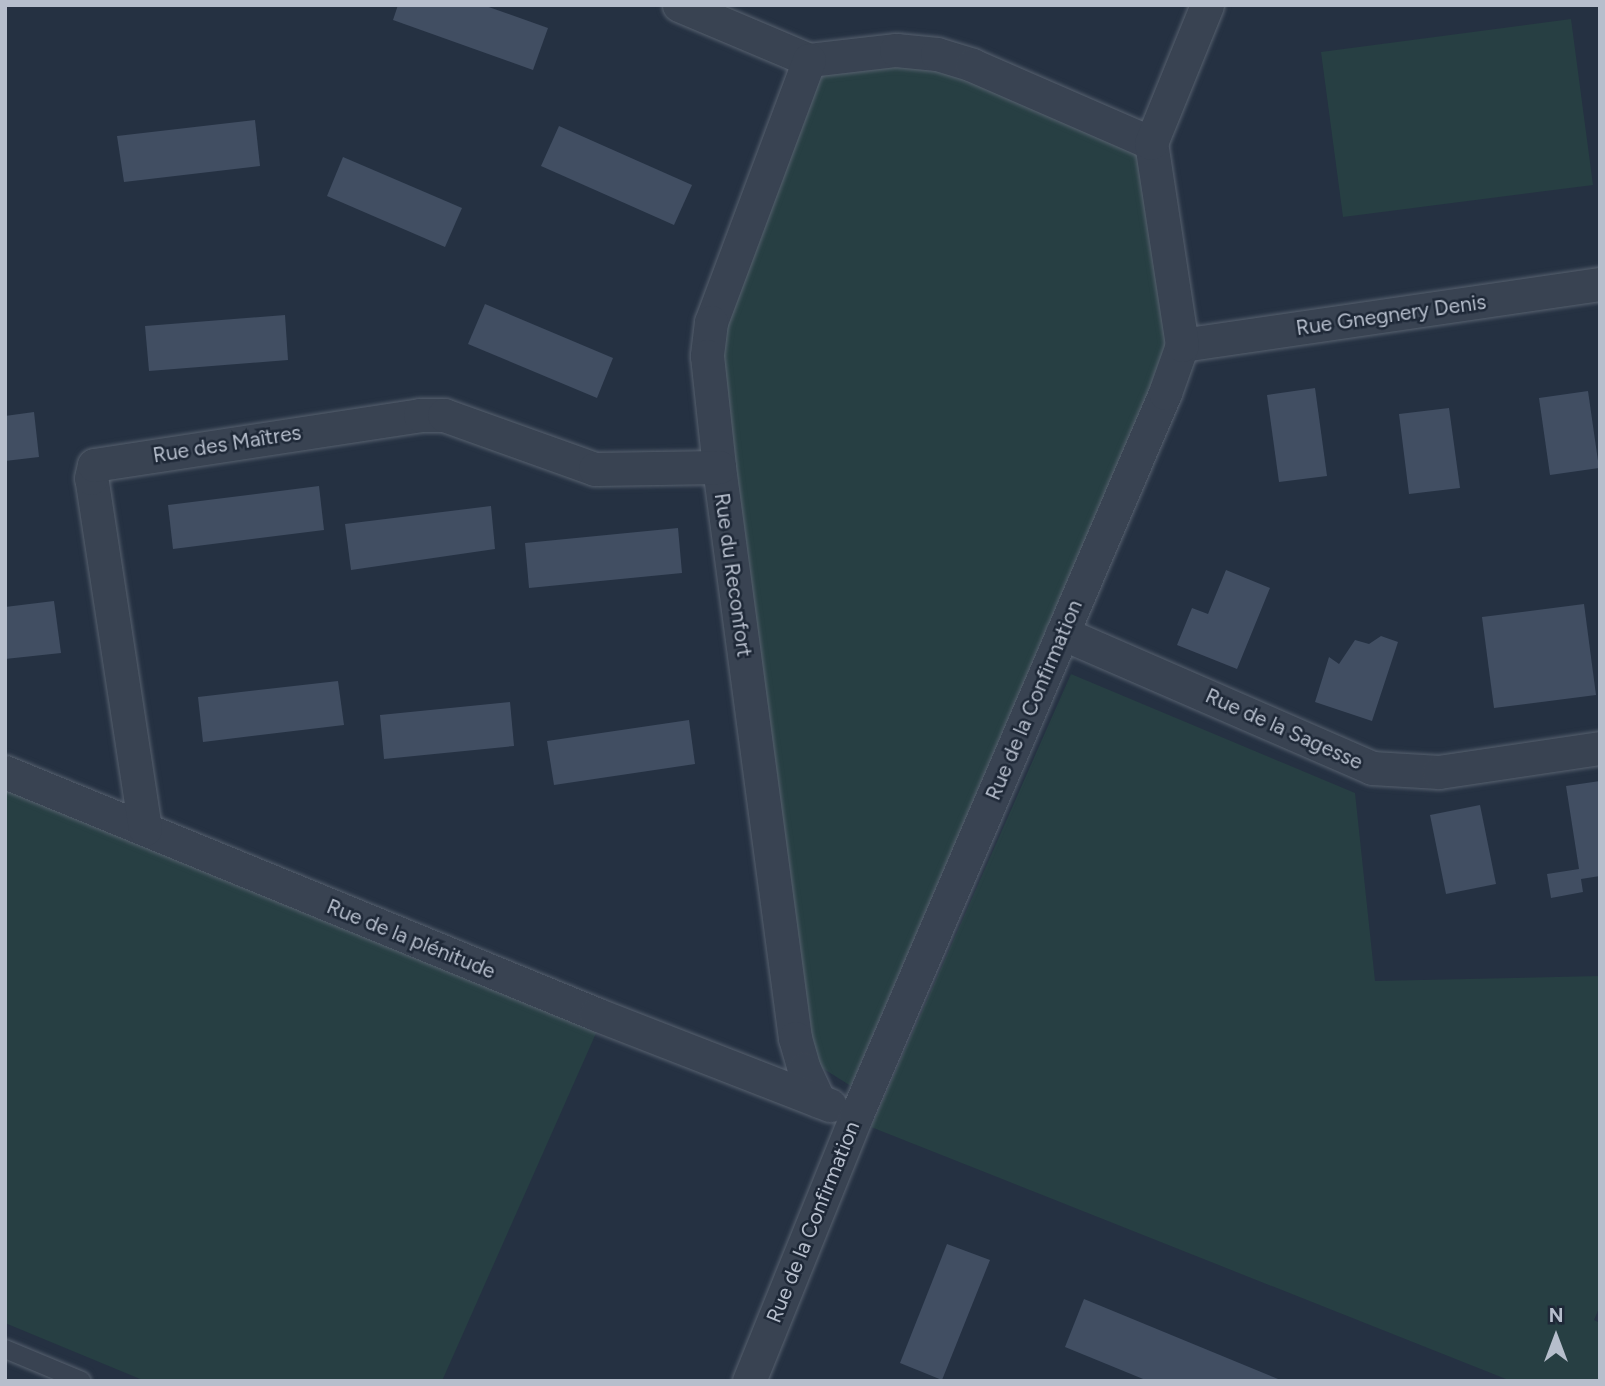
<!DOCTYPE html>
<meta charset="utf-8">
<style>
body{margin:0}
#map{position:relative;width:1605px;height:1386px;overflow:hidden;background:#253142;font-family:Figtree,sans-serif}
div>[style]{position:absolute}
.green>*{inset:0;background:#273f43}
.building>*{inset:0;background:#414e62}
.roads{filter:drop-shadow(0 0 2px #57616f) drop-shadow(0 0 2px #57616f)}
.service>*{height:18px;margin:-9px;padding:0 9px;transform-origin:9px;border-radius:9px;background:#394352}
.minor>*{height:33px;margin:-16.5px;padding:0 16.5px;transform-origin:16.5px;border-radius:16.5px;background:#394352}
span{translate:-50% -50%;white-space:nowrap;text-align:center;line-height:1.15;-webkit-text-stroke:5px #1e2837;paint-order:stroke}
.street-label{font-size:21px;color:#b6becc}
.frame{position:absolute;inset:0;border:7px solid #b6becc;pointer-events:none}
.north{position:absolute;left:1521px;top:1302px;width:70px;height:70px;-webkit-text-stroke:5px #1e2837;paint-order:stroke;rotate:0deg;font-size:19px;font-weight:700;line-height:28px;text-align:center;color:#b6becc}
.north::after{content:'';display:block;margin:auto;width:24px;height:32px;background:#b6becc;clip-path:polygon(50% 0,100% 100%,50% 72%,0 100%)}
</style>
<div id="map">
<div class="green">
<div style="clip-path:polygon(1571px 19px,1593px 185px,1343px 217px,1321px 52px)"></div>
<div style="clip-path:polygon(923px 58px,1139px 153px,1169px 345px,851px 1086px,819px 1066px,806px 1036px,709px 333px,806px 73px)"></div>
<div style="clip-path:polygon(1071px 674px,1355px 793px,1375px 981px,1600px 976px,1600px 1306px,1594px 1320px,1600px 1323px,1600px 1381px,1511px 1381px,871px 1127px)"></div>
<div style="clip-path:polygon(5px 781px,597px 1031px,442px 1381px,145px 1381px,5px 1323px)"></div>
</div>
<div class="building">
<div style="clip-path:polygon(398px 5px,483px 5px,548px 28px,533px 70px,393px 20px)"></div>
<div style="clip-path:polygon(255px 120px,260px 166px,124px 182px,117px 136px)"></div>
<div style="clip-path:polygon(559px 126px,692px 185px,674px 225px,541px 166px)"></div>
<div style="clip-path:polygon(343px 157px,462px 208px,445px 247px,327px 196px)"></div>
<div style="clip-path:polygon(485px 304px,613px 358px,597px 398px,468px 344px)"></div>
<div style="clip-path:polygon(285px 315px,288px 360px,149px 371px,145px 326px)"></div>
<div style="clip-path:polygon(1315px 388px,1327px 476px,1279px 482px,1267px 395px)"></div>
<div style="clip-path:polygon(1588px 391px,1599px 468px,1550px 475px,1539px 398px)"></div>
<div style="clip-path:polygon(1449px 408px,1460px 488px,1409px 494px,1399px 414px)"></div>
<div style="clip-path:polygon(34px 412px,39px 457px,5px 461px,5px 416px)"></div>
<div style="clip-path:polygon(319px 486px,324px 530px,173px 549px,168px 505px)"></div>
<div style="clip-path:polygon(491px 506px,495px 549px,351px 570px,345px 524px)"></div>
<div style="clip-path:polygon(678px 528px,682px 573px,529px 588px,525px 543px)"></div>
<div style="clip-path:polygon(1226px 570px,1270px 588px,1237px 669px,1177px 645px,1192px 608px,1208px 614px)"></div>
<div style="clip-path:polygon(54px 601px,61px 653px,5px 659px,5px 607px)"></div>
<div style="clip-path:polygon(1584px 604px,1596px 695px,1494px 708px,1482px 617px)"></div>
<div style="clip-path:polygon(1381px 636px,1398px 642px,1372px 721px,1315px 702px,1329px 657px,1339px 664px,1355px 640px,1369px 644px)"></div>
<div style="clip-path:polygon(338px 681px,344px 725px,203px 742px,198px 697px)"></div>
<div style="clip-path:polygon(510px 702px,514px 746px,384px 759px,380px 715px)"></div>
<div style="clip-path:polygon(689px 720px,695px 764px,554px 785px,547px 741px)"></div>
<div style="clip-path:polygon(1600px 781px,1600px 876px,1581px 879px,1583px 892px,1551px 898px,1547px 874px,1579px 869px,1566px 786px)"></div>
<div style="clip-path:polygon(1480px 805px,1496px 884px,1446px 894px,1430px 815px)"></div>
<div style="clip-path:polygon(947px 1244px,990px 1260px,942px 1380px,900px 1363px)"></div>
<div style="clip-path:polygon(1084px 1299px,1283px 1381px,1148px 1381px,1065px 1347px)"></div>
</div>
<div class="roads">
<div class="service">
<div style="left:5px;top:1349px;width:83px;rotate:22.6deg"></div>
</div>
<div class="minor">
<div style="left:679px;top:5px;width:141px;rotate:22.9deg"></div>
<div style="left:809px;top:60px;width:88px;rotate:-6.6deg"></div>
<div style="left:896px;top:50px;width:41px;rotate:5.6deg"></div>
<div style="left:937px;top:54px;width:37px;rotate:17deg"></div>
<div style="left:972px;top:65px;width:195px;rotate:23.5deg"></div>
<div style="left:809px;top:60px;width:280px;rotate:110.5deg"></div>
<div style="left:711px;top:322px;width:34px;rotate:97deg"></div>
<div style="left:707px;top:356px;width:112px;rotate:83.8deg"></div>
<div style="left:719px;top:467px;width:576px;rotate:82.42deg"></div>
<div style="left:795px;top:1038px;width:32px;rotate:74deg"></div>
<div style="left:804px;top:1069px;width:35px;rotate:65deg"></div>
<div style="left:1182px;top:345px;width:422px;rotate:-8.3deg"></div>
<div style="left:1062px;top:633px;width:338px;rotate:23.5deg"></div>
<div style="left:1372px;top:768px;width:67px;rotate:3.4deg"></div>
<div style="left:1439px;top:772px;width:163px;rotate:-8.5deg"></div>
<div style="left:5px;top:772px;width:639px;rotate:22.27deg"></div>
<div style="left:596px;top:1014px;width:251px;rotate:21.3deg"></div>
<div style="left:145px;top:829px;width:355px;rotate:-98.7deg"></div>
<div style="left:91px;top:478px;width:13px;rotate:-77deg"></div>
<div style="left:94px;top:465px;width:330px;rotate:-8.7deg"></div>
<div style="left:420px;top:415px;width:24px"></div>
<div style="left:444px;top:415px;width:160px;rotate:19.7deg"></div>
<div style="left:595px;top:469px;width:124px;rotate:-0.9deg"></div>
<div style="left:749px;top:1381px;width:286px;rotate:-68deg"></div>
<div style="left:856px;top:1116px;width:786px;rotate:-66.86deg"></div>
<div style="left:1165px;top:393px;width:51px;rotate:-70.5deg"></div>
<div style="left:1182px;top:345px;width:204px;rotate:-98.7deg"></div>
<div style="left:1151px;top:143px;width:149px;rotate:-67.9deg"></div>
</div>
</div>
<div class="street-label">
<span style="left:1391px;top:315px;rotate:-8deg">Rue Gnegnery Denis</span>
<span style="left:227px;top:444px;rotate:-9deg">Rue des Maîtres</span>
<span style="left:733px;top:575px;rotate:82deg">Rue du Reconfort</span>
<span style="left:1034px;top:700px;rotate:-67deg">Rue de la Confirmation</span>
<span style="left:1284px;top:729px;rotate:24deg">Rue de la Sagesse</span>
<span style="left:411px;top:939px;rotate:22deg">Rue de la plénitude</span>
<span style="left:813px;top:1222px;rotate:-68deg">Rue de la Confirmation</span>
</div>
<div class="frame"></div>
<div class="north">N</div>
</div>
